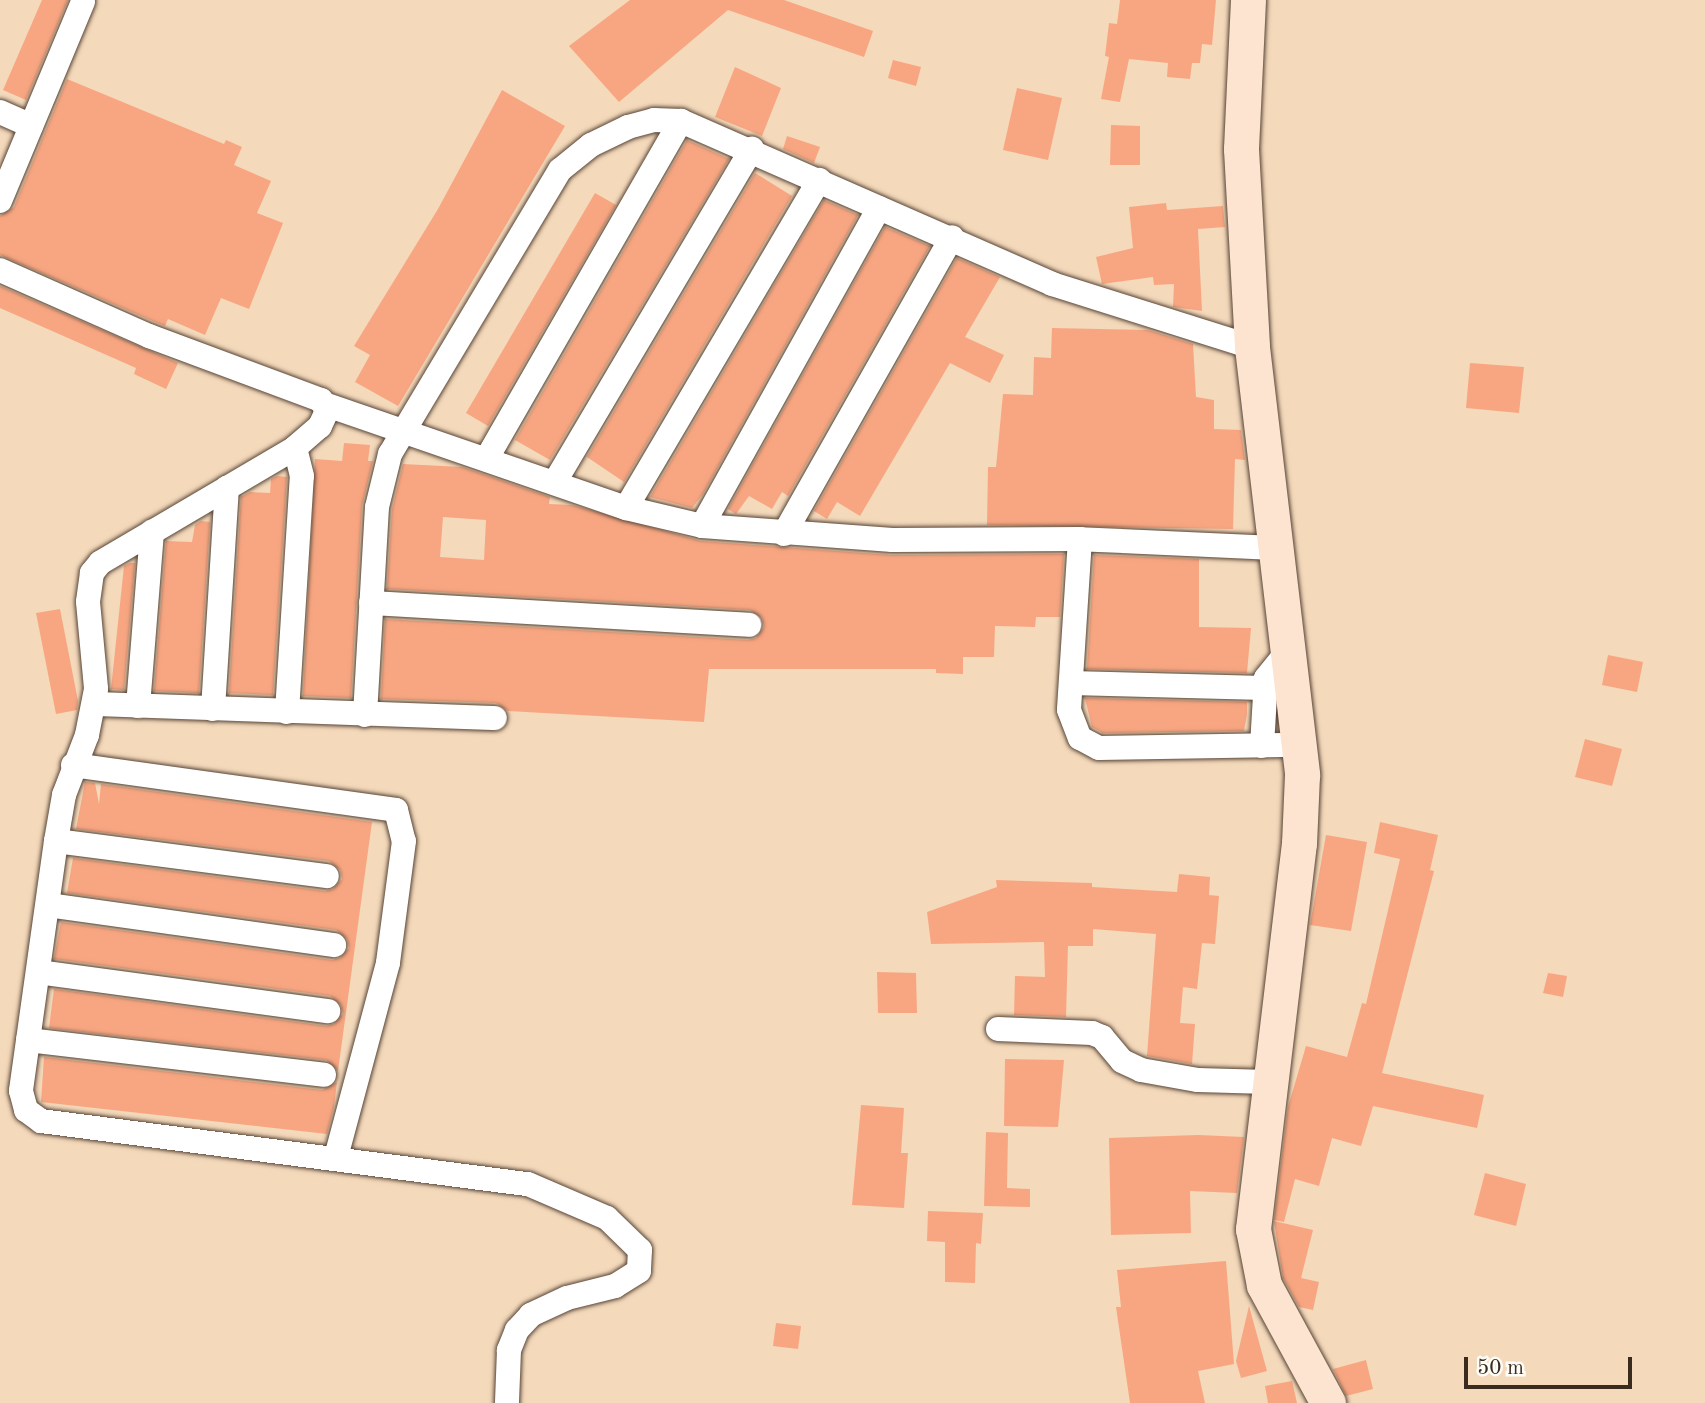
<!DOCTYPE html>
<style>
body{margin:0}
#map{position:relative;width:1705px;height:1403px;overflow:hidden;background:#f4d9bb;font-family:"Old Standard TT",serif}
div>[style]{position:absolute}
.building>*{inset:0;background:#f8a682}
.roads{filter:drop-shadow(0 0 2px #574436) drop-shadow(0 0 2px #574436)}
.street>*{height:24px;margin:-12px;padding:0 12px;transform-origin:12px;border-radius:12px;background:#fff}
.secondary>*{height:35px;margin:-17.5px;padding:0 17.5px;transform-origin:17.5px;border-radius:17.5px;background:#fde4d1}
span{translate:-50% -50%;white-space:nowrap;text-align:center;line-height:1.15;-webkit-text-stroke:7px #fdfcf7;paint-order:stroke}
.scale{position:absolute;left:1464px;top:1357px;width:168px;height:32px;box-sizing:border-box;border:4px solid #3b2a1e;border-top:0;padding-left:9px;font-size:21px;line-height:24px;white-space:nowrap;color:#3b2a1e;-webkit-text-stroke:5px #fdfcf7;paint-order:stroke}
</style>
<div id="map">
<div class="building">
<div style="clip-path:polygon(42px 0,68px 0,26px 100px,3px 90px)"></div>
<div style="clip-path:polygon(630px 0,784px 0,873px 31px,864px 57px,728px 10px,619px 102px,569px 46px)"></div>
<div style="clip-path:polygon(1120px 0,1216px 0,1212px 45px,1202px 44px,1200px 63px,1192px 63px,1190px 79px,1167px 77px,1168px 63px,1129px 59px,1120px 102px,1101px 99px,1109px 57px,1105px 56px,1109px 23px,1117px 24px)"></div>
<div style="clip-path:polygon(893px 60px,921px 67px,916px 86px,888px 78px)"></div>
<div style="clip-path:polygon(735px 67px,781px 88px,762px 136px,715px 117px)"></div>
<div style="clip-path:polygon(67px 79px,224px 144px,226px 140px,242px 147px,234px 165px,271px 181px,257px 213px,283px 223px,249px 309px,221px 298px,205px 335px,168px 319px,165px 326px,155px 322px,0 255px,0 216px,14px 207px)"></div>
<div style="clip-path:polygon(1017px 88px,1062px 98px,1048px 160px,1003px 150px)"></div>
<div style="clip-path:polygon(502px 90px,565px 126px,398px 406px,355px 382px,370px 355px,354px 346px,438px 209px)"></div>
<div style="clip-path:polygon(1111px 125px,1140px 126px,1140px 165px,1110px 165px)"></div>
<div style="clip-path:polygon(787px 136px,820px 147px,814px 163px,783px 149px)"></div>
<div style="clip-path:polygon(687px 140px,729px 159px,550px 460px,515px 440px)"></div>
<div style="clip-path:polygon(755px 173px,792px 196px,624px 482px,587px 457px)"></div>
<div style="clip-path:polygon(595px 193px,616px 205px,488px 426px,466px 413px)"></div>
<div style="clip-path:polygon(824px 200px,858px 215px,703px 494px,692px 508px,650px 497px)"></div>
<div style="clip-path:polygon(1166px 203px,1167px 210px,1223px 206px,1225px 227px,1198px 229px,1202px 311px,1173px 307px,1174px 284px,1154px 285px,1153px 277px,1102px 284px,1096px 257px,1133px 248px,1129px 207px)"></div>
<div style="clip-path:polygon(885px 227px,930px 246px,788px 496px,782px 492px,772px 509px,749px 496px,736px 514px,728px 509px)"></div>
<div style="clip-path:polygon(957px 258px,1000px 277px,965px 337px,1004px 355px,990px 383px,950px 363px,860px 516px,837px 502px,827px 519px,814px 511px)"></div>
<div style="clip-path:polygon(0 286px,178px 363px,166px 389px,134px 374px,136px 368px,0 308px)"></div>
<div style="clip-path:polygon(1052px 328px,1148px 330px,1193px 344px,1196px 397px,1214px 400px,1214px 429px,1241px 430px,1245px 460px,1235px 459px,1233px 529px,987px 525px,988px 467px,996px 467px,1003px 394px,1033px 395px,1034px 357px,1051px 358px)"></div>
<div style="clip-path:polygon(1470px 363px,1524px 367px,1519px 413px,1466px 408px)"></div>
<div style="clip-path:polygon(344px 443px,370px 445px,368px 461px,373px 461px,362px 506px,351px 698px,303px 696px,315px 459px,342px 461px)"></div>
<div style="clip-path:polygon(evenodd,403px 464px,462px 467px,550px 497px,549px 504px,572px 505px,701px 541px,891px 555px,1064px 554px,1060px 617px,1036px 617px,1035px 627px,995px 626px,994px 657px,963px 657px,963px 674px,936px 673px,936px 669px,709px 669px,704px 722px,508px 711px,496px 703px,381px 699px,385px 619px,748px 640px,756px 638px,764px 627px,762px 618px,750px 610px,387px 589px,392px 509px,403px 464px,443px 517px,486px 520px,484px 560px,440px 557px,443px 517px)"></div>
<div style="clip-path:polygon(277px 476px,287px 477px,273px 695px,229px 693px,241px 497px,250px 492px,270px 493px,271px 479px)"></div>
<div style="clip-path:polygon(201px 521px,210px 522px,199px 693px,154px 691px,166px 541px,192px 542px,195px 525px)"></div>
<div style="clip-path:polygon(1094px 555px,1199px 559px,1199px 627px,1251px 628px,1247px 673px,1087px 669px)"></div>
<div style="clip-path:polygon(130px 563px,135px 563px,124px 690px,111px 689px,124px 566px)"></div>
<div style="clip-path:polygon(60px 609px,78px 701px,77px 710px,56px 714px,36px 613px)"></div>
<div style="clip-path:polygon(1608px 655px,1643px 662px,1637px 692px,1602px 685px)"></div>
<div style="clip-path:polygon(1085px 698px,1247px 702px,1247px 714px,1244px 731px,1103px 733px,1092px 727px)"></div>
<div style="clip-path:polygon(1585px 739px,1622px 749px,1612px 786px,1575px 777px)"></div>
<div style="clip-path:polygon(85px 782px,95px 783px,99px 804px,101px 784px,372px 822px,338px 1071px,326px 1060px,49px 1028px,54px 989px,326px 1026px,334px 1024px,343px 1014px,341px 1005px,330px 996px,54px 959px,61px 922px,332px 960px,340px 958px,349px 948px,347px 939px,336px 930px,67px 893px,73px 858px,325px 891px,333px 889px,342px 879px,340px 870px,329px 861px,76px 829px)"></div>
<div style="clip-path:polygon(1380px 822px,1438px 835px,1430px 870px,1434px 871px,1382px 1073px,1484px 1095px,1477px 1128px,1373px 1106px,1361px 1146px,1332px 1138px,1319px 1186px,1295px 1179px,1284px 1222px,1274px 1220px,1288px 1107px,1306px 1046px,1347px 1057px,1362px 1003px,1366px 1004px,1400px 859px,1374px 853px)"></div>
<div style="clip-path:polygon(1326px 835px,1367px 842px,1351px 931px,1310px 925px)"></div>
<div style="clip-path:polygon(1179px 874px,1210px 877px,1209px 895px,1219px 896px,1215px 944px,1202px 943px,1197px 989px,1183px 987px,1180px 1023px,1195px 1024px,1192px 1064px,1147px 1056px,1156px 934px,1093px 929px,1093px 946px,1068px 946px,1066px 1017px,1014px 1015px,1015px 976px,1045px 977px,1044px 942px,931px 944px,927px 912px,997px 887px,996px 880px,1092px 883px,1092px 887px,1177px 892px)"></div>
<div style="clip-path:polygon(877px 972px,916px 973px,917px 1013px,878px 1013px)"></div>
<div style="clip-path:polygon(1548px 973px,1567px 976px,1563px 997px,1543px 993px)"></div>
<div style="clip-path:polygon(44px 1057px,322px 1090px,337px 1082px,334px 1107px,327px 1134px,41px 1102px)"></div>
<div style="clip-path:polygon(1005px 1059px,1064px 1060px,1058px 1127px,1004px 1126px)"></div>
<div style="clip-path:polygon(861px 1105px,904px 1108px,901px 1153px,908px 1153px,904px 1208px,852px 1205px)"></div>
<div style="clip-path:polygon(986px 1132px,1008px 1133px,1007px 1188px,1030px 1189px,1030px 1207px,984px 1206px)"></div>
<div style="clip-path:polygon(1198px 1135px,1244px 1137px,1237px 1193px,1190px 1191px,1191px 1233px,1111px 1235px,1109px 1138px)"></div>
<div style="clip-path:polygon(1485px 1173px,1526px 1184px,1516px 1226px,1474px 1215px)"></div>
<div style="clip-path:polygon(928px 1211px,983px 1213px,981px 1244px,976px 1243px,975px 1283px,945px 1282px,945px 1242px,927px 1241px)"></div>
<div style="clip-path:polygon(1274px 1221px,1313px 1230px,1301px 1278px,1319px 1282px,1313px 1310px,1299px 1307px,1283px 1278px)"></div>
<div style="clip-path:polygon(1226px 1261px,1234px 1364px,1198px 1371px,1205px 1403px,1130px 1403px,1116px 1307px,1121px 1307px,1117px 1270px)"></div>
<div style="clip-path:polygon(1249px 1306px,1267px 1371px,1241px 1378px,1236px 1361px)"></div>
<div style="clip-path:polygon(776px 1323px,801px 1326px,798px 1349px,773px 1346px)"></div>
<div style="clip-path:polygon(1366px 1360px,1373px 1389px,1346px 1396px,1333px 1369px)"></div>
<div style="clip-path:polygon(1292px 1381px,1297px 1403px,1268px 1403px,1265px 1386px)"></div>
</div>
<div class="roads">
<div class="street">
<div style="left:0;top:112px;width:34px;rotate:24deg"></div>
<div style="left:0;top:201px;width:216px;rotate:-67.4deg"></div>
<div style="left:0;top:270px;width:163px;rotate:23.9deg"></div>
<div style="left:149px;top:336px;width:184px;rotate:20.4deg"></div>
<div style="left:321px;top:400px;width:13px;rotate:61deg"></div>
<div style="left:327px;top:411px;width:17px;rotate:115deg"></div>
<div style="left:320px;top:426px;width:33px;rotate:139deg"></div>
<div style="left:295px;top:448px;width:226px;rotate:149.5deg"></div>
<div style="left:100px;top:563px;width:13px;rotate:129deg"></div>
<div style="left:92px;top:573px;width:29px;rotate:98deg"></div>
<div style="left:88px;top:602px;width:87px;rotate:84.7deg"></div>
<div style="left:96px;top:689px;width:47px;rotate:101.1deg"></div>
<div style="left:87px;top:735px;width:64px;rotate:111deg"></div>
<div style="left:64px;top:795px;width:47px;rotate:99.9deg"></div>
<div style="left:56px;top:841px;width:252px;rotate:98deg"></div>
<div style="left:21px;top:1091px;width:20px;rotate:75deg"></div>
<div style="left:26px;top:1110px;width:19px;rotate:36deg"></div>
<div style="left:41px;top:1121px;width:491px;rotate:7.4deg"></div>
<div style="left:528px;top:1184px;width:86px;rotate:23.3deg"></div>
<div style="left:607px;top:1218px;width:46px;rotate:44.1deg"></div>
<div style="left:640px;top:1250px;width:21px;rotate:93deg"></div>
<div style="left:639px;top:1271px;width:28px;rotate:148deg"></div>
<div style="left:615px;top:1286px;width:49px;rotate:166deg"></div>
<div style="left:567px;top:1298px;width:40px;rotate:155deg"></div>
<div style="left:531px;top:1315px;width:21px;rotate:133deg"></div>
<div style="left:517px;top:1330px;width:22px;rotate:112deg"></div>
<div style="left:509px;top:1350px;width:53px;rotate:92.2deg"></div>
<div style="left:327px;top:405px;width:316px;rotate:19deg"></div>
<div style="left:626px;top:508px;width:78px;rotate:13.3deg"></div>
<div style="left:702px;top:526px;width:191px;rotate:4.2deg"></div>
<div style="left:892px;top:540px;width:188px;rotate:-0.3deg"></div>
<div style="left:487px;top:458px;width:389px;rotate:-60.1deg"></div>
<div style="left:556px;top:480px;width:385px;rotate:-59.4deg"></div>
<div style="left:626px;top:508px;width:381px;rotate:-59.5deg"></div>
<div style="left:702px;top:526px;width:364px;rotate:-60.9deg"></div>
<div style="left:784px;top:534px;width:341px;rotate:-60.5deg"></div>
<div style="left:1275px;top:548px;width:195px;rotate:-177.4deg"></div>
<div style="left:1080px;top:539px;width:171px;rotate:93.7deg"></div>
<div style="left:1069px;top:710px;width:30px;rotate:69deg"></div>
<div style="left:1080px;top:738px;width:21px;rotate:28deg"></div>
<div style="left:1099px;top:748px;width:200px;rotate:-0.9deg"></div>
<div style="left:371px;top:603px;width:379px;rotate:3.3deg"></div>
<div style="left:1071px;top:683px;width:193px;rotate:1.5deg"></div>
<div style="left:94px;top:704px;width:401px;rotate:2deg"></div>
<div style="left:138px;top:706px;width:175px;rotate:-85.4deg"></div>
<div style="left:213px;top:709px;width:222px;rotate:-86.4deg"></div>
<div style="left:287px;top:712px;width:236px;rotate:-86.4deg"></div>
<div style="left:302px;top:476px;width:29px;rotate:-104deg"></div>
<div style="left:365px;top:715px;width:208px;rotate:-86.7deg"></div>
<div style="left:377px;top:507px;width:55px;rotate:-76.2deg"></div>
<div style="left:390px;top:454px;width:331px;rotate:-59.1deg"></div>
<div style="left:560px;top:170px;width:40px;rotate:-39deg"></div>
<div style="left:591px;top:145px;width:41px;rotate:-25.9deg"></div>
<div style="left:628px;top:127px;width:27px;rotate:-15deg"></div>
<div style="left:654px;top:120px;width:27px;rotate:2deg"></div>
<div style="left:681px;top:121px;width:405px;rotate:23.7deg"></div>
<div style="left:1052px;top:284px;width:210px;rotate:17.5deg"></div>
<div style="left:1262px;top:746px;width:68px;rotate:-86.6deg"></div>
<div style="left:1266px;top:678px;width:35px;rotate:-51deg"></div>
<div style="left:73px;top:765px;width:326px;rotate:7.9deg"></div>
<div style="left:396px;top:810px;width:32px;rotate:76deg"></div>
<div style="left:404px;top:841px;width:123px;rotate:97.5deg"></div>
<div style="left:388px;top:963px;width:201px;rotate:105deg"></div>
<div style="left:56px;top:841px;width:273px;rotate:7.4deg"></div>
<div style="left:48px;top:905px;width:289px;rotate:8deg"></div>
<div style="left:38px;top:972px;width:293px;rotate:7.7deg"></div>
<div style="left:998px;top:1029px;width:94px;rotate:2.4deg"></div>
<div style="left:1092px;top:1033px;width:11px;rotate:22deg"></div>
<div style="left:1102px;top:1037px;width:31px;rotate:50deg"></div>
<div style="left:1122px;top:1061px;width:21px;rotate:25deg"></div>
<div style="left:1141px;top:1070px;width:58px;rotate:10deg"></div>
<div style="left:1198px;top:1080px;width:70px;rotate:1.6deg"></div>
<div style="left:28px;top:1040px;width:298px;rotate:6.7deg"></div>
</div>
<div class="secondary">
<div style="left:1248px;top:0;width:149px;rotate:92.7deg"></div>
<div style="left:1241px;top:149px;width:198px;rotate:86.8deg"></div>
<div style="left:1252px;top:347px;width:431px;rotate:83.3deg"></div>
<div style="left:1302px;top:775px;width:68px;rotate:92.5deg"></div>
<div style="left:1299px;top:843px;width:389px;rotate:96.8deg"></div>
<div style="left:1253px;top:1229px;width:57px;rotate:78.9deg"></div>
<div style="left:1264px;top:1285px;width:134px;rotate:61.5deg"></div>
</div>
</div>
<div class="scale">50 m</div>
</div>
